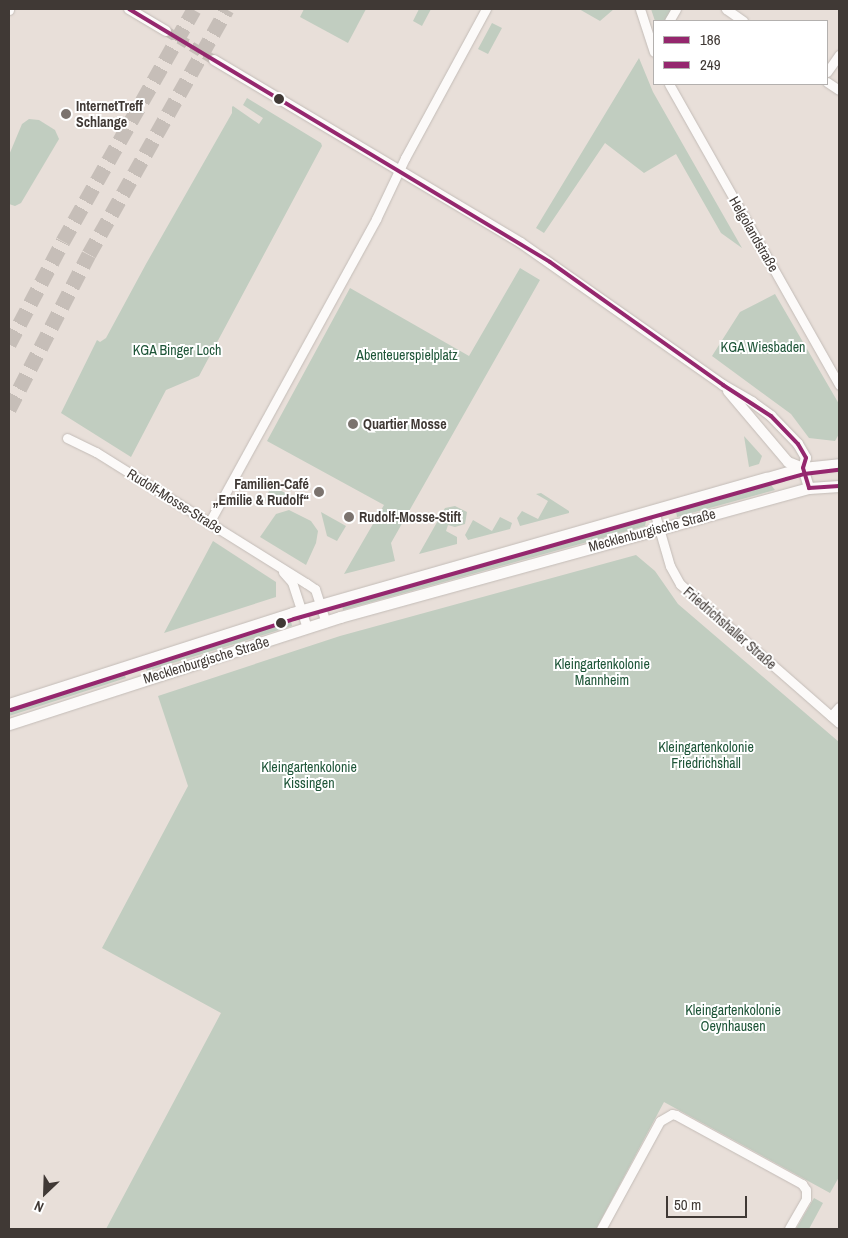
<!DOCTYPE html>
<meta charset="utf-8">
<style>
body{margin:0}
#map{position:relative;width:848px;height:1238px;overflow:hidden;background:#e8dfd9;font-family:"Archivo Narrow",sans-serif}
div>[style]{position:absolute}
.green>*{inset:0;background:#c1cdc0}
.tertiary-tunnel>*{height:10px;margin-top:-5px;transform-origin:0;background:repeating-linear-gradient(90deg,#c6beb8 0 10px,transparent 0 15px)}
.motorway-tunnel>*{height:15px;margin-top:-7.5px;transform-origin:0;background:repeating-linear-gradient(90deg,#c6beb8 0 15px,transparent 0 23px)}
.roads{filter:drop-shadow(0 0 1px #c3bcb7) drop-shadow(0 0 1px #c3bcb7)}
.minor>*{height:9px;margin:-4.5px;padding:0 4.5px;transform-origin:4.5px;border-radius:4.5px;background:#fcfaf9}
.tertiary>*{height:10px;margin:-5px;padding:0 5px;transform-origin:5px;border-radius:5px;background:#fcfaf9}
.secondary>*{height:11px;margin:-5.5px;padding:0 5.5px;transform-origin:5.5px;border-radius:5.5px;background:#fcfaf9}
.bus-1>*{height:4px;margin:-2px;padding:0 2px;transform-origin:2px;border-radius:2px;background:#95276e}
.bus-2>*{height:4px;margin:-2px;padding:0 2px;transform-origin:2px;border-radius:2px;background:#95276e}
.dots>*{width:14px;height:14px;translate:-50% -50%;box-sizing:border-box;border:2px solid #fff;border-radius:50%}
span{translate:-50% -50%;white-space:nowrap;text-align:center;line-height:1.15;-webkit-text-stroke:4px #fff;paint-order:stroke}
.poi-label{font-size:14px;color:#403935;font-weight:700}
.left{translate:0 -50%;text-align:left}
.right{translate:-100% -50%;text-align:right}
.street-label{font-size:14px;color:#403935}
.park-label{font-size:14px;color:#1e5538}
.frame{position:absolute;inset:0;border:10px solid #403935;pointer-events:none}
.legend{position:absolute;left:653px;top:20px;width:175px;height:65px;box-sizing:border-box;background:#fff;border:1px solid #b3b0ae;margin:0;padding:6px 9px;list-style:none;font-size:15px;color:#403935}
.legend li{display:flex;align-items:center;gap:10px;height:25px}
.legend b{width:25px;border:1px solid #b3b0ae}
.north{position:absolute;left:20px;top:1168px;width:50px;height:50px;-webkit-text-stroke:4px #fff;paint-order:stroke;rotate:204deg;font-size:14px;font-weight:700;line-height:20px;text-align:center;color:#403935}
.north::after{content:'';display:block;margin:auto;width:18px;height:22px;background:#403935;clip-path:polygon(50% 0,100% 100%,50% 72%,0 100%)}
.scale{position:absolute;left:666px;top:1196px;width:81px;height:22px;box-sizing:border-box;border:2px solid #403935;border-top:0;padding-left:6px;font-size:15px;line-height:18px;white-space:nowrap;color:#403935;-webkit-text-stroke:4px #fff;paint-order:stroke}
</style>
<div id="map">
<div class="green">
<div style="clip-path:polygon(304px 9px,366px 9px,348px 43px,300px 17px)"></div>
<div style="clip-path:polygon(419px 9px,431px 9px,422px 26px,413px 21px)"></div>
<div style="clip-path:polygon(579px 9px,614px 9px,600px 21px)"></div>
<div style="clip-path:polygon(651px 9px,673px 9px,666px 21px,655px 21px)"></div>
<div style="clip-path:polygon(492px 23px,502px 28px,488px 54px,478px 49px)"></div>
<div style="clip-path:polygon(639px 58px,653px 92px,742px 248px,721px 233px,676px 154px,644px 173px,605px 143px,544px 233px,536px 228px)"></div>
<div style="clip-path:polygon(247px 98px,321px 143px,322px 146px,199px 376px,166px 390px,131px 457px,61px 413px,97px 340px,100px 342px,106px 338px,146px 264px,232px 113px,232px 107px,233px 106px,259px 124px,263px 118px,243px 105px)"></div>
<div style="clip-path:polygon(29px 119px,39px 120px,55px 130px,59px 139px,21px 203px,15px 206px,9px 204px,9px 155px,22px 124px)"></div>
<div style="clip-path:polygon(520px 268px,540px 280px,391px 543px,395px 561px,344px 574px,384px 505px,267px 441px,350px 288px,469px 356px)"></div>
<div style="clip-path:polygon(775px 294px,839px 404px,839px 434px,835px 441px,809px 438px,791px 414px,712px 356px,740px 312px)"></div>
<div style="clip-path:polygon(744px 436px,762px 456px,759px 464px,749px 467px)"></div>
<div style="clip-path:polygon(771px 485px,775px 490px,677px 517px,676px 511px)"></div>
<div style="clip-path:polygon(272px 486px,297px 499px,275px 506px,264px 500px)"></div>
<div style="clip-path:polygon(541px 493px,569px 511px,569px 513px,520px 526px,517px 518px,522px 511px,538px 519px,548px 501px,536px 494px)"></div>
<div style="clip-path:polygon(455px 506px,467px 512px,465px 524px,455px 527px,448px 525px,446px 531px,457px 537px,457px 544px,419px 554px,445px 508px)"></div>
<div style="clip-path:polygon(289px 510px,311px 521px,318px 531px,316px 543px,306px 565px,260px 537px,276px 514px)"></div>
<div style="clip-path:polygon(321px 512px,346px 526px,337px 541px,327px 536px)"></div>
<div style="clip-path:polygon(500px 517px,512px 523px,510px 529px,468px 540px,465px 535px,473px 520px,492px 531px)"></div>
<div style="clip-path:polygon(644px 520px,646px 521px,645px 526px,343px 610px,342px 605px)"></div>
<div style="clip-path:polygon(213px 541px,276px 582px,276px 597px,164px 633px)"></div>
<div style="clip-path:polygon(636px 555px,655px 571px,678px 604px,839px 742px,839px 1177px,830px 1193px,664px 1102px,596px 1229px,106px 1229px,221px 1013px,102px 948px,188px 786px,158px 696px,340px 636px)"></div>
<div style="clip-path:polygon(291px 621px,292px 626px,147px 671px,145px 667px)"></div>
<div style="clip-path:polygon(124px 674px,126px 678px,9px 716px,9px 711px)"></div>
<div style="clip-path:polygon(814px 1198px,823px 1203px,809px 1229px,796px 1229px)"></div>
</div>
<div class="tertiary-tunnel">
<div style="left:166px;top:31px;width:56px;rotate:31.1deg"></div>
</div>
<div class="motorway-tunnel">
<div style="left:9px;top:344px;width:116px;rotate:-62.3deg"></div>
<div style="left:63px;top:241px;width:266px;rotate:-60.5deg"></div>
<div style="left:9px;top:409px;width:174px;rotate:-62.7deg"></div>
<div style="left:89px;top:254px;width:281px;rotate:-60.6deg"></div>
</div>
<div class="roads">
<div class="minor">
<div style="left:640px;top:9px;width:45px;rotate:72deg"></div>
<div style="left:726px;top:9px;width:21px;rotate:35deg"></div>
<div style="left:9px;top:10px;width:1px;rotate:-90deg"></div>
<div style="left:669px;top:21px;width:14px;rotate:-60deg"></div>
<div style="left:827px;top:72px;width:21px;rotate:-55deg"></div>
<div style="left:827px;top:82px;width:14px;rotate:34deg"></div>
<div style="left:669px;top:84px;width:346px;rotate:60.5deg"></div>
<div style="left:67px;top:438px;width:32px;rotate:26deg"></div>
<div style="left:96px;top:452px;width:248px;rotate:32deg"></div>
<div style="left:306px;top:583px;width:11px;rotate:34deg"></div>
<div style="left:315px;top:589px;width:35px;rotate:72deg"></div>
<div style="left:654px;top:511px;width:57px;rotate:73.8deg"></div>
<div style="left:670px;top:566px;width:21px;rotate:61deg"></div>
<div style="left:680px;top:584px;width:211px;rotate:41.2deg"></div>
<div style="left:209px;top:523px;width:347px;rotate:-61.2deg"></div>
<div style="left:376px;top:219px;width:68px;rotate:-64.6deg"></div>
<div style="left:405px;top:158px;width:170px;rotate:-61.5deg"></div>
<div style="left:283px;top:572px;width:13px;rotate:48deg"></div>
<div style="left:292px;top:582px;width:48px;rotate:71.9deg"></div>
<div style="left:831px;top:716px;width:12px;rotate:-48deg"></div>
<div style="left:601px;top:1229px;width:123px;rotate:-61.4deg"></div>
<div style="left:660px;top:1121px;width:14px;rotate:-30deg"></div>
<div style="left:672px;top:1114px;width:4px;rotate:14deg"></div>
<div style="left:676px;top:1115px;width:144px;rotate:28.7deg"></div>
<div style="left:802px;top:1184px;width:7px;rotate:56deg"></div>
<div style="left:806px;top:1190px;width:9px;rotate:90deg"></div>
<div style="left:806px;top:1199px;width:34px;rotate:120deg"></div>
</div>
<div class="tertiary">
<div style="left:129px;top:9px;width:43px;rotate:30.7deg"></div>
<div style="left:214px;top:60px;width:357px;rotate:30.8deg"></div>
<div style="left:521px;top:243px;width:247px;rotate:35.1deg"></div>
<div style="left:723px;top:385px;width:34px;rotate:30deg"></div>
<div style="left:752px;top:402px;width:24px;rotate:36deg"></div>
<div style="left:771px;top:416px;width:39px;rotate:46deg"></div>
<div style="left:798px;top:444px;width:16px;rotate:60deg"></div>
<div style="left:806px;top:458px;width:10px;rotate:107deg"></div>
<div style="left:803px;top:468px;width:21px;rotate:73deg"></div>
<div style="left:728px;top:391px;width:93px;rotate:49.8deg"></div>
<div style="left:788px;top:462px;width:16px;rotate:22deg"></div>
</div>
<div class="secondary">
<div style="left:9px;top:704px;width:297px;rotate:-17.8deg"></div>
<div style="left:292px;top:613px;width:494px;rotate:-15.9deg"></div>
<div style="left:767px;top:478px;width:37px;rotate:-16deg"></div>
<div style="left:803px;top:468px;width:36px;rotate:-6deg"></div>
<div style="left:9px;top:724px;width:348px;rotate:-17.9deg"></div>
<div style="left:340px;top:617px;width:486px;rotate:-15.4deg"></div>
<div style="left:809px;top:488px;width:30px;rotate:-4deg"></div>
</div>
</div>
<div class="bus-1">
<div style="left:129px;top:9px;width:491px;rotate:31deg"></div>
<div style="left:550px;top:262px;width:212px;rotate:35.4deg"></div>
<div style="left:723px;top:385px;width:57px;rotate:32.9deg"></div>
<div style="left:771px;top:416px;width:39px;rotate:46deg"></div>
<div style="left:798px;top:444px;width:16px;rotate:60deg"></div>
<div style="left:806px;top:458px;width:10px;rotate:107deg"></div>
<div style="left:803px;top:468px;width:21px;rotate:73deg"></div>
<div style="left:809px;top:488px;width:30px;rotate:-4deg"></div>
</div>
<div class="bus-2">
<div style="left:11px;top:710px;width:297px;rotate:-17.8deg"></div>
<div style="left:294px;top:619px;width:530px;rotate:-15.87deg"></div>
<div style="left:804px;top:474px;width:35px;rotate:-7deg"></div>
</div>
<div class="dots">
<div style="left:279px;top:99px;background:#403935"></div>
<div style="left:66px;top:114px;background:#7b736e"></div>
<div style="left:353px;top:424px;background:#7b736e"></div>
<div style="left:319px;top:492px;background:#7b736e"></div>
<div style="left:349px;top:517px;background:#7b736e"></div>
<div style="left:281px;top:623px;background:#403935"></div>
</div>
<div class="poi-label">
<span class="left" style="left:76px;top:114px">InternetTreff<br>Schlange</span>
<span class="left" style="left:363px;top:424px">Quartier Mosse</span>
<span class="right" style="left:309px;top:492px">Familien-Café<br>„Emilie &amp; Rudolf“</span>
<span class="left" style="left:359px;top:517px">Rudolf-Mosse-Stift</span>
</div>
<div class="street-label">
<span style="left:754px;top:234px;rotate:60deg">Helgolandstraße</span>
<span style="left:175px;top:501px;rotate:32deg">Rudolf-Mosse-Straße</span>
<span style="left:652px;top:530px;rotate:-15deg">Mecklenburgische Straße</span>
<span style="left:730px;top:628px;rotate:41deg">Friedrichshaller Straße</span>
<span style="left:206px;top:660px;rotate:-17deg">Mecklenburgische Straße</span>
</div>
<div class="park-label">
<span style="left:763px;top:347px">KGA Wiesbaden</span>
<span style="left:177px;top:350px">KGA Binger Loch</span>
<span style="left:407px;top:355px">Abenteuerspielplatz</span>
<span style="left:602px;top:672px">Kleingartenkolonie<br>Mannheim</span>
<span style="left:706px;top:755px">Kleingartenkolonie<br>Friedrichshall</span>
<span style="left:309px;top:775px">Kleingartenkolonie<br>Kissingen</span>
<span style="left:733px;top:1018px">Kleingartenkolonie<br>Oeynhausen</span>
</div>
<div class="frame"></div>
<ul class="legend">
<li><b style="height:6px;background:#95276e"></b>186</li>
<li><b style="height:6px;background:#95276e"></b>249</li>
</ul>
<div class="north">N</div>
<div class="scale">50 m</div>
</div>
